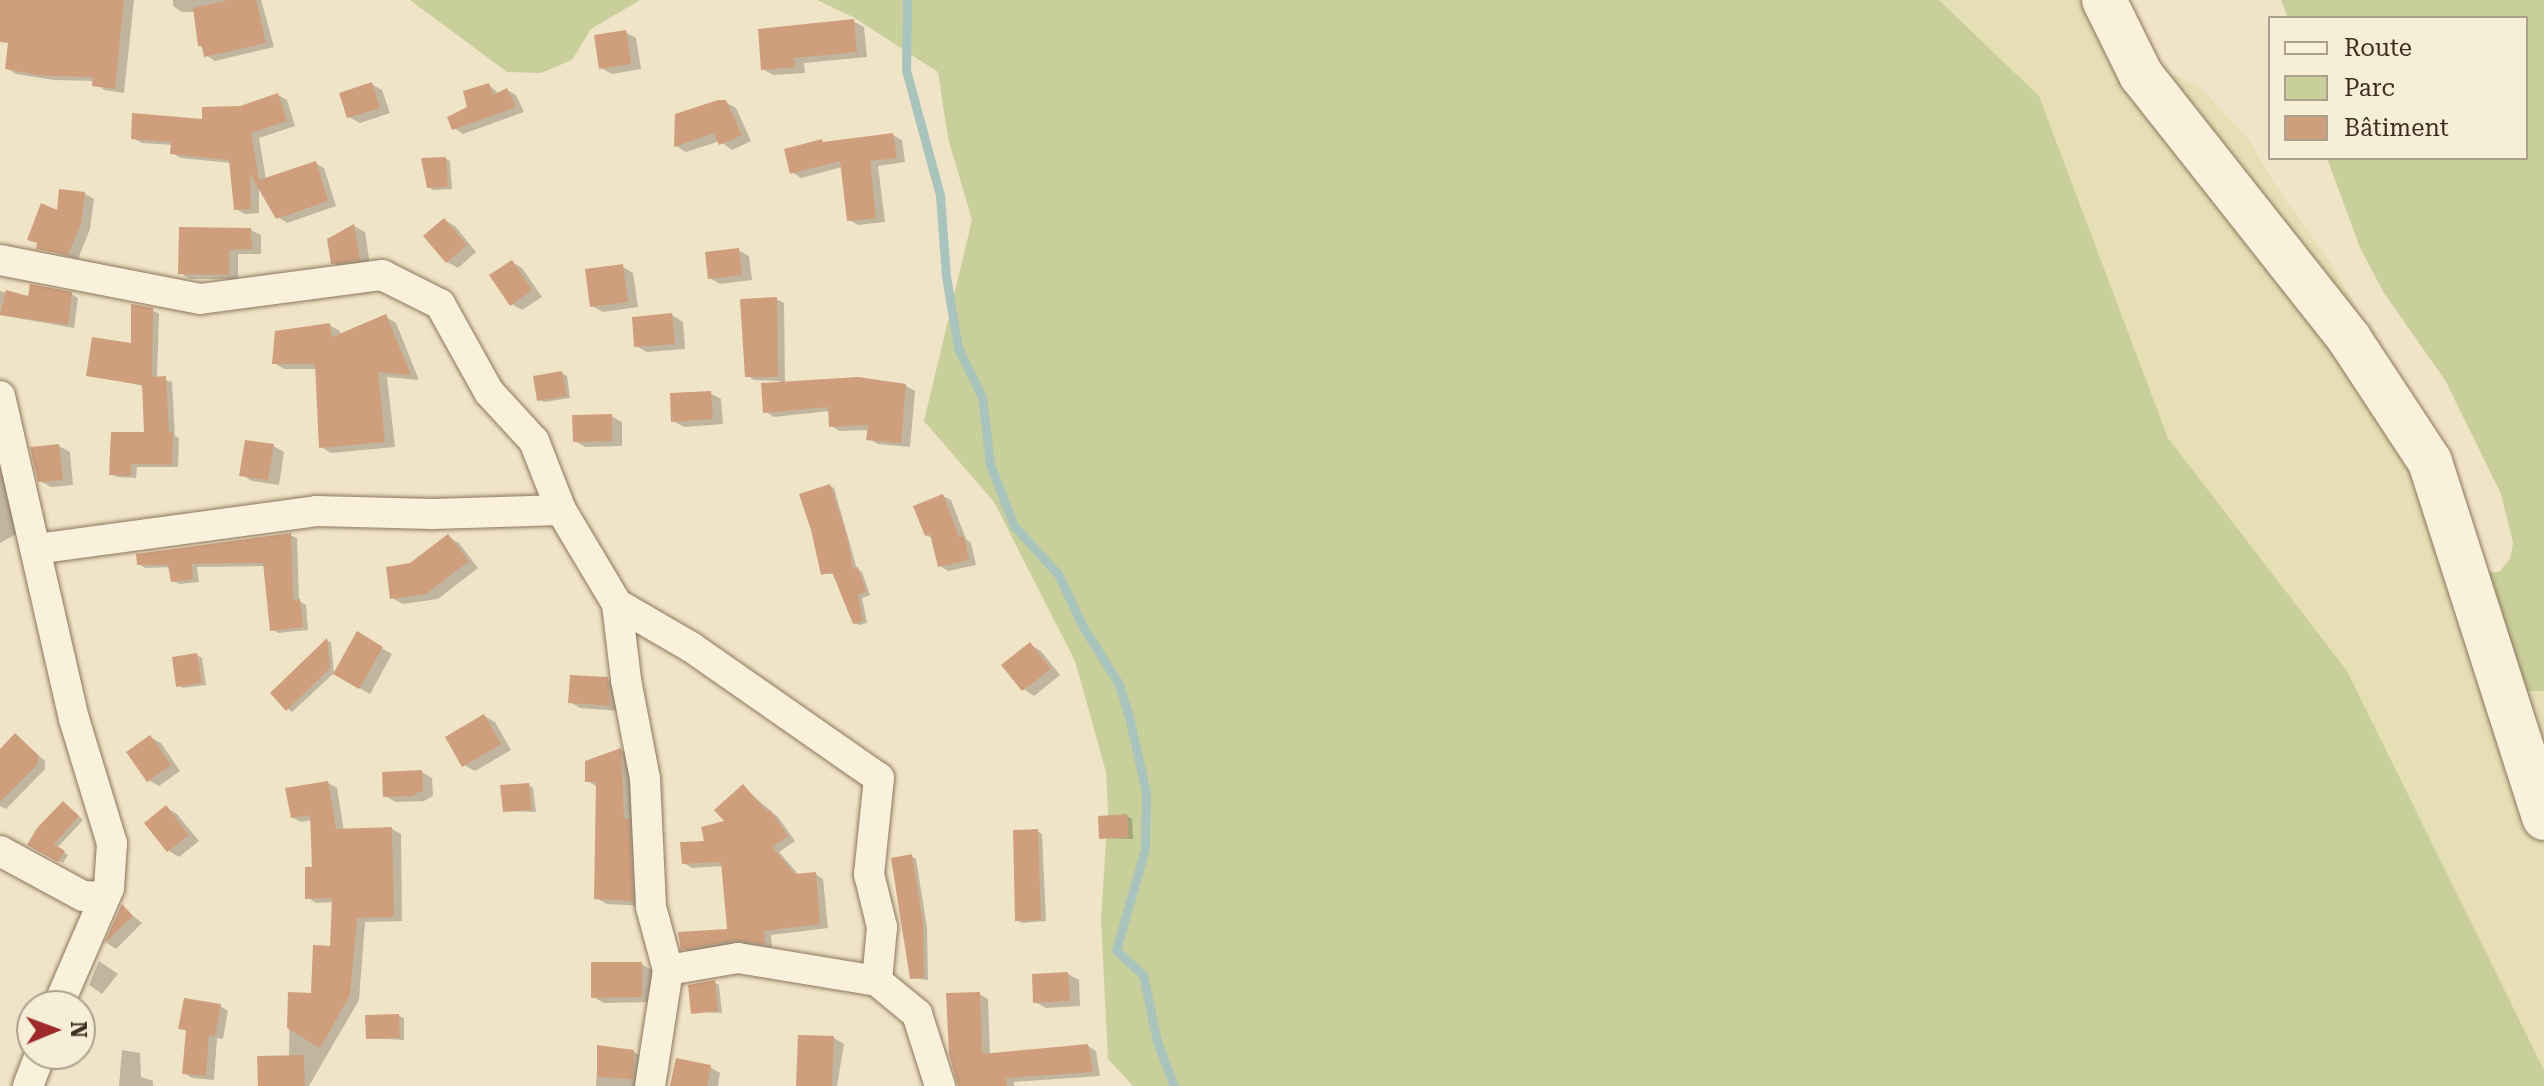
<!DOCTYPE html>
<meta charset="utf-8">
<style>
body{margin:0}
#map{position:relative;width:2544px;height:1086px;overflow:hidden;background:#f0e4c8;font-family:"Roboto Serif",serif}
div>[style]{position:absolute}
.farmland>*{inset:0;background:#e6deb5}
.green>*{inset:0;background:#c9cf9b}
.shadow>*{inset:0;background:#0003}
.stream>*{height:9px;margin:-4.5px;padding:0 4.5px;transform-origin:4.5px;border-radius:4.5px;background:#a9c4bc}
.building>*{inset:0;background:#cf9f7d}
.roads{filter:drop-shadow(0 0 2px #8d765c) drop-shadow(0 0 2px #8d765c)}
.street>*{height:30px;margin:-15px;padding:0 15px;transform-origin:15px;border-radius:15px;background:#faf1dc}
.secondary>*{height:44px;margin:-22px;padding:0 22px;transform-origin:22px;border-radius:22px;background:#faf1dc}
span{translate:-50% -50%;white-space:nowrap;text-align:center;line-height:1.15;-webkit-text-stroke:6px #f7eed8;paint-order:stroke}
.legend{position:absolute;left:2268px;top:16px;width:260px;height:144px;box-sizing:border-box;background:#f7eed8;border:2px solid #ada18e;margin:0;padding:10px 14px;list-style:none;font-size:24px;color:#3d2e20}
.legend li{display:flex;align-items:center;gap:16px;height:40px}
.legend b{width:40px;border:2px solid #ada18e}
.north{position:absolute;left:16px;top:990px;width:80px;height:80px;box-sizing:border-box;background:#f7eed8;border:2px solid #ada18e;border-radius:50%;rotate:89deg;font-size:22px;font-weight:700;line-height:32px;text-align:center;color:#3d2e20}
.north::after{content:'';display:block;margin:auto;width:28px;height:36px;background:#9e2a2b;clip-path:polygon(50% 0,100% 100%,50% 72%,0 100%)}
</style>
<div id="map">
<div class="farmland">
<div style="clip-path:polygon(1939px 0,2118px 0,2133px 35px,2170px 73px,2201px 88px,2249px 140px,2276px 186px,2328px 259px,2432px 437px,2523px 690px,2544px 691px,2544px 1070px,2347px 671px,2168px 438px,2039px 96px)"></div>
</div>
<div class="green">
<div style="clip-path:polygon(410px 0,640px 0,591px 29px,572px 60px,541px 73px,507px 72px)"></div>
<div style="clip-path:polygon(817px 0,1939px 0,2039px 96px,2168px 438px,2347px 671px,2544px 1070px,2544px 1086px,1133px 1086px,1108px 1059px,1101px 920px,1108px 810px,1106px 772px,1075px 661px,994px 502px,924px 421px,972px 220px,948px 138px,938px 72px,853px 17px)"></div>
<div style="clip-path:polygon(2281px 0,2544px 0,2544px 691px,2523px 691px,2481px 573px,2499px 572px,2510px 559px,2513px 543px,2501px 494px,2445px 380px,2384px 293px,2360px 248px,2327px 158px,2526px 158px,2526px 18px,2288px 18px)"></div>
</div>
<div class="shadow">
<div style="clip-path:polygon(10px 0,134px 0,124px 93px,104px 90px,95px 81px,54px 80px,16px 74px,7px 68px)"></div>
<div style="clip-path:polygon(173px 0,261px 0,274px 47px,215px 61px,206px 55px,200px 45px,196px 12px,182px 12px,173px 6px)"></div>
<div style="clip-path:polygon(853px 21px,864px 27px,867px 57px,804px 63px,805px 73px,773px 75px,763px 69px)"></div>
<div style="clip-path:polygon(625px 32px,636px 38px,641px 69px,612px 74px,601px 68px)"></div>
<div style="clip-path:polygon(371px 84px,382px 90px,390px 113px,360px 123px,349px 117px)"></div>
<div style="clip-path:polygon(489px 85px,499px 94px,507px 90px,516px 95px,524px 112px,463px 134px,454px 128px)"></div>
<div style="clip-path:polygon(278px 95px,287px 100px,295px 126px,259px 138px,266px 179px,315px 163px,324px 168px,336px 206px,287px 223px,278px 217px,259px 184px,259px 213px,245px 214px,236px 209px,231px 163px,181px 158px,172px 153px,173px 145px,142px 143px,133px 138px,204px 121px)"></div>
<div style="clip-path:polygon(725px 102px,736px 108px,751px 141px,732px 150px,720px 141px,686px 152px,676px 146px)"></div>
<div style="clip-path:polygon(893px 135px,902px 140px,905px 162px,878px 166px,885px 222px,858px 225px,849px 220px,842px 167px,801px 178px,792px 172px,826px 144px)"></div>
<div style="clip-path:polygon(446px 159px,450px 161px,452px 189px,433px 190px,428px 187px)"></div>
<div style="clip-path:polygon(85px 194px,94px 199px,90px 229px,78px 259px,38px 248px,58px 212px)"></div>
<div style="clip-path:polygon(444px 220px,455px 226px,476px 252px,458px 268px,447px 262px)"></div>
<div style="clip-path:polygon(354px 226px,365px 232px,370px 265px,344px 269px,333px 262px)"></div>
<div style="clip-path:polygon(251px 230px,261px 235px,261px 254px,238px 254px,238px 279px,190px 279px,180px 273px)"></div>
<div style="clip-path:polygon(738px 250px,749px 256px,752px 280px,720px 284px,710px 278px)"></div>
<div style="clip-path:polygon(512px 262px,522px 268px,542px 297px,522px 310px,512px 304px)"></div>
<div style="clip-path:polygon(623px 267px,633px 273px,638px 307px,603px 312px,592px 306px)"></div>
<div style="clip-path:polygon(0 291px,30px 298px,71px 294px,78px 298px,74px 328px,0 315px)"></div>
<div style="clip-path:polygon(776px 299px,784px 303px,785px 384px,906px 386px,915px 391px,910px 447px,878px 444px,869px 439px,869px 430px,840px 431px,831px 426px,830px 411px,774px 417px,765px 411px,780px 381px,754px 380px,747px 376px)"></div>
<div style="clip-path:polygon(152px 310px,159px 314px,157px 378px,172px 382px,175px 436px,179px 438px,178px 467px,137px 467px,136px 478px,117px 477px,111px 474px,146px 433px,144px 386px,88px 375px,133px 346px)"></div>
<div style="clip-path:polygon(672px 315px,683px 322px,685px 349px,647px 352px,636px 346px)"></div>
<div style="clip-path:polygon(386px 317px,396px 323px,419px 380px,387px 377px,395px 447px,331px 453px,321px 447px,317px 369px,284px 369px,274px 363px,329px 325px,340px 331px,340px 336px)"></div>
<div style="clip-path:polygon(562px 373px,567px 376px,570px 398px,544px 402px,539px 399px)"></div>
<div style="clip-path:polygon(710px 393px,721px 399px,723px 424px,684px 427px,673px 421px)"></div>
<div style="clip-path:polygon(611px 416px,622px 422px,622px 446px,585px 447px,575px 441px)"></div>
<div style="clip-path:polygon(59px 446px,70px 452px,73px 485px,51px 487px,40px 481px)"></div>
<div style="clip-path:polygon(273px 446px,284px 452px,279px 485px,252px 481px,242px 475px)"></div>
<div style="clip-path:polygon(0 456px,20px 532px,0 543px)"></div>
<div style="clip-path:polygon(830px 486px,834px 488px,857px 569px,862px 572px,870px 595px,862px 598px,867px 623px,859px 625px,854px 623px,835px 574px,823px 574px,813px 529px)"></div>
<div style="clip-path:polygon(943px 496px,951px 500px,966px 539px,971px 543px,976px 565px,948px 571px,940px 566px,934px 539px,926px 535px)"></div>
<div style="clip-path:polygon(290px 535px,297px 538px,299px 601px,306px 605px,308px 630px,278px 633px,272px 629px,265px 566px,197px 567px,199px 582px,179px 584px,172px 580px,171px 567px,145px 568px,139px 564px)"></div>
<div style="clip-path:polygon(448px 537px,459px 543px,478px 568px,438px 599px,403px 604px,392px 598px)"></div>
<div style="clip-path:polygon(357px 634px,392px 654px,370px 694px,335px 674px)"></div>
<div style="clip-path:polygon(327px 640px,331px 643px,334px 673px,292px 712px,288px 709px)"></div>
<div style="clip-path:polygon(1030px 645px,1041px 651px,1060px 675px,1034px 696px,1024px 689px)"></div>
<div style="clip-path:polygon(197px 655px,202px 658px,206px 685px,183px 688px,178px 685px)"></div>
<div style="clip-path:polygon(607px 679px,618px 686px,619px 711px,580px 708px,570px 702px)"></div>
<div style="clip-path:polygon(484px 716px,495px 722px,511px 750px,475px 771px,464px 765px)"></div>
<div style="clip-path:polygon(15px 735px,45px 761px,45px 769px,6px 809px,0 806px,0 751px)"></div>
<div style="clip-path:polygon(150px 737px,161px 743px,180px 771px,159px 786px,148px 780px)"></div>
<div style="clip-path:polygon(621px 750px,631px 756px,643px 906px,607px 904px,596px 898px,598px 787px,587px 781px)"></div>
<div style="clip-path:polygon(422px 772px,432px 778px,433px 796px,424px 801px,396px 802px,385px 796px)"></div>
<div style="clip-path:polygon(328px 783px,337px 788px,344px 831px,392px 829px,401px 834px,402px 921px,365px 922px,359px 1000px,309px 1086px,260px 1086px,289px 1057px,290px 994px,313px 995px,332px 948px,334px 902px,316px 903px,307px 897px,314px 869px,312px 820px,301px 822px,292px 817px)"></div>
<div style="clip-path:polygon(529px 785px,533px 788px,536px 812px,505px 811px)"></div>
<div style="clip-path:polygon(743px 787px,778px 817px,795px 841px,779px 852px,799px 875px,815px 874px,823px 879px,828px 928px,771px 935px,772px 947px,745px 944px,691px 953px,683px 948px,729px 930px,723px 866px,692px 868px,684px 863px,728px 822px)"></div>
<div style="clip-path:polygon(68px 806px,83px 820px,57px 848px,68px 855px,63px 863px,30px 844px)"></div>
<div style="clip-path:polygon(167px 808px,177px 814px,199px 841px,179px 857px,169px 851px)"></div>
<div style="clip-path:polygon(1127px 816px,1132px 819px,1133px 839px,1101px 838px)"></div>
<div style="clip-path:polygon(1037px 831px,1042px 834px,1046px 921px,1022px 923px,1017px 920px)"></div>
<div style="clip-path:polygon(911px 856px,916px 859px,927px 927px,928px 980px,911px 978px)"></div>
<div style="clip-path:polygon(122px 907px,142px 923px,116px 949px,107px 943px)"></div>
<div style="clip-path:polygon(99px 961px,118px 974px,102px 994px,89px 985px)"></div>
<div style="clip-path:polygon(641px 964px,652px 970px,652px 1002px,604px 1003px,593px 997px)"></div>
<div style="clip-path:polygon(1068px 974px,1079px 980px,1080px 1006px,1046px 1008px,1035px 1002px)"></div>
<div style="clip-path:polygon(714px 982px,719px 985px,722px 1013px,693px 1012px)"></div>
<div style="clip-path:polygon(979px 994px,988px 999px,990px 1056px,1088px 1046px,1096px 1051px,1100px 1076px,1014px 1082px,1014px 1086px,959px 1086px)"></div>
<div style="clip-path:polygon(220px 1006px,228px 1011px,223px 1039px,217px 1038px,214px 1080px,192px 1078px,184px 1073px,188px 1032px,181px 1028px)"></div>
<div style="clip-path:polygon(399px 1016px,404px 1018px,404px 1040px,368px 1038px)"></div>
<div style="clip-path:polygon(834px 1038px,844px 1044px,837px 1086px,798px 1086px)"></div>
<div style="clip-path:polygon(599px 1047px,634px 1052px,644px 1058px,643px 1086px,596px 1086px)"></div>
<div style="clip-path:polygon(122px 1050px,140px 1053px,141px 1077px,153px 1081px,153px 1086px,119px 1086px)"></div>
<div style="clip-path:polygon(710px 1067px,720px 1073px,718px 1086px,677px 1086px)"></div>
</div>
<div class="stream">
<div style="left:907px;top:0;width:70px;rotate:90.8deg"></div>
<div style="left:906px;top:70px;width:130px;rotate:74.8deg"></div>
<div style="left:940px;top:195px;width:81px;rotate:85.8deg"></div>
<div style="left:946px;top:276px;width:73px;rotate:80.5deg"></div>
<div style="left:958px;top:348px;width:55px;rotate:63.9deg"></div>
<div style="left:982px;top:397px;width:67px;rotate:83.2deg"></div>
<div style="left:990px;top:464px;width:66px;rotate:68.8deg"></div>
<div style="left:1014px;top:526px;width:65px;rotate:47.5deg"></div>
<div style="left:1058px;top:574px;width:59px;rotate:64.7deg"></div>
<div style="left:1083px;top:627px;width:67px;rotate:57.7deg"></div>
<div style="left:1119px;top:684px;width:34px;rotate:73deg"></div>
<div style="left:1129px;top:717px;width:77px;rotate:77.2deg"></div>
<div style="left:1146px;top:792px;width:57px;rotate:91deg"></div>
<div style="left:1145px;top:849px;width:105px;rotate:106deg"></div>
<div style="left:1116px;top:950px;width:37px;rotate:43deg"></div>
<div style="left:1143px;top:975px;width:67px;rotate:78deg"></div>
<div style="left:1157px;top:1041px;width:48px;rotate:69.3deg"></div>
</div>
<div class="building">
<div style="clip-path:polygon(0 0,124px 0,115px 89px,92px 86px,93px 77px,43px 76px,5px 69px,8px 43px,0 42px)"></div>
<div style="clip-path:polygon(229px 0,256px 0,266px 43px,204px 57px,202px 46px,198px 46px,193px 8px)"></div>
<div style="clip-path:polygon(854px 19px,857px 52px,794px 58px,795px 67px,761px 70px,758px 29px)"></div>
<div style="clip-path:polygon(626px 30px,631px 64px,599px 69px,594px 35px)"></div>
<div style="clip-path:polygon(372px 82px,380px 108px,347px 118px,339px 93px)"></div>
<div style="clip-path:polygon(489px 83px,493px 95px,507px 88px,516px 107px,452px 130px,447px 117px,467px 107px,463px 91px)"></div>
<div style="clip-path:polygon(278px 93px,287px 121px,251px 133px,259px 180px,316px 161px,328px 201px,276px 219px,250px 174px,251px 209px,234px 210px,229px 160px,170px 154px,171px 142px,131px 139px,132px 113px,202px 119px,202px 107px,240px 106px)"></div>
<div style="clip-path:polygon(718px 100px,726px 100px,742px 135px,719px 145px,714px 133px,674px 147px,675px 114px)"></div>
<div style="clip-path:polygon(893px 133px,897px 158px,870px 161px,876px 218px,847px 221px,840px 161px,790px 174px,784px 149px,822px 139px,823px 142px)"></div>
<div style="clip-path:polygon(446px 157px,448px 187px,427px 188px,421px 158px)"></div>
<div style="clip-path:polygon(59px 189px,85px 192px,81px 223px,68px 255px,36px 249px,37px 243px,27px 240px,41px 203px,57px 210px)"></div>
<div style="clip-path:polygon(444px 218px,467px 245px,446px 263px,423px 236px)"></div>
<div style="clip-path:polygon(354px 224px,360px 260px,331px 264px,327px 239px)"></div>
<div style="clip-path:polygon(179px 227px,251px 228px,252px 249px,229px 250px,229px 275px,178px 274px)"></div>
<div style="clip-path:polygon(739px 248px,742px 275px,708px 279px,705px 252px)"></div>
<div style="clip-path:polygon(512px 260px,532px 290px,510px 306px,489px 275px)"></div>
<div style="clip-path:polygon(623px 264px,628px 302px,590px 307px,585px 269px)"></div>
<div style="clip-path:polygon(30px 284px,72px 292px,68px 325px,0 315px,6px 290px,28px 296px)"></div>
<div style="clip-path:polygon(777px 297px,778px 377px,745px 377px,740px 299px)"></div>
<div style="clip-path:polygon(131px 304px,153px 308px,152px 377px,166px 376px,169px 432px,173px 432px,172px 465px,131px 464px,131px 476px,109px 475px,111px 432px,144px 432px,142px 385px,86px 376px,92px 337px,131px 343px)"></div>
<div style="clip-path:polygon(672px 313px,675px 344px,634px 347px,632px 317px)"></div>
<div style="clip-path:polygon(386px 314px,411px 375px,378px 372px,385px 442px,319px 448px,315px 364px,272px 364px,275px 331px,330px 323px,332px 337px)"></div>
<div style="clip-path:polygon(562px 371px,567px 396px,537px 401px,533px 376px)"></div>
<div style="clip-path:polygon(858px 377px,906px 384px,901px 443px,866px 440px,868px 425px,829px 427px,828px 407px,763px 413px,761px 383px)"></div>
<div style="clip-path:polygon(711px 391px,713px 419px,671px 422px,670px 393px)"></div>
<div style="clip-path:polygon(612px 414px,612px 441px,573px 442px,572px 415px)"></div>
<div style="clip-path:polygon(245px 440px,274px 444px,268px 480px,239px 476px)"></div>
<div style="clip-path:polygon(59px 444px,63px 480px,38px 482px,30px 447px)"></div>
<div style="clip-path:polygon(830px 484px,847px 536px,853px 569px,858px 567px,866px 592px,858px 595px,863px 621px,853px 624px,832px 572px,821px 575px,811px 530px,799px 494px)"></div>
<div style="clip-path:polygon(943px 494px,959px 537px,964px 536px,969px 560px,938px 567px,930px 534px,925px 536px,913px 506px)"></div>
<div style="clip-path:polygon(291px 533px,293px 600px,300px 599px,303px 627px,270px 631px,263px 563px,192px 564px,193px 579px,171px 582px,168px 565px,137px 565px,136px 554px)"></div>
<div style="clip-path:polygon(448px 534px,469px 561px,426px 594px,390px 599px,386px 567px,410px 563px)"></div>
<div style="clip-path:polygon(357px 631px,383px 647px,359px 689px,333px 674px)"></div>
<div style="clip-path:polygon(327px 638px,330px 668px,286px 711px,270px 693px)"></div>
<div style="clip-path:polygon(1030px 642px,1051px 669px,1022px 691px,1001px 665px)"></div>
<div style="clip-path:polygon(197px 653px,202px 683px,176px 687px,172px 657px)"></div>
<div style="clip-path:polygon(570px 675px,608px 677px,610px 706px,568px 703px)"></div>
<div style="clip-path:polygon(484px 714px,501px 744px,462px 767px,445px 737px)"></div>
<div style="clip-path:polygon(15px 733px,38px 755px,38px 764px,0 802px,0 749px)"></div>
<div style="clip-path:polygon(150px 735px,171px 765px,147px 782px,126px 752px)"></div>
<div style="clip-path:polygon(621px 748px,624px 818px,629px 819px,633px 901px,594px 899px,596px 782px,585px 782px,585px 761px)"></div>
<div style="clip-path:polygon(422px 770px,423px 790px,412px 796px,383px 797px,382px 772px)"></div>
<div style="clip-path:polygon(328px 781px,336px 829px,392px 827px,394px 917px,357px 918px,350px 995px,320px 1048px,287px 1028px,288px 992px,311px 993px,313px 945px,330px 946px,332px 898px,305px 899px,305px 867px,312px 867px,310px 815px,291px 818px,285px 788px)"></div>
<div style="clip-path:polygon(529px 783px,532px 810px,503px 812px,500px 785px)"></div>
<div style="clip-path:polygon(743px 784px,767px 812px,770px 810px,788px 836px,772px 847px,795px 874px,816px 872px,820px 924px,764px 931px,765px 944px,735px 940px,681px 950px,678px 932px,727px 929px,721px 862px,682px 864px,680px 842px,704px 841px,701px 827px,724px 821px,714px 810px)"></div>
<div style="clip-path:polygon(63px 801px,79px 816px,54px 844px,65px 851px,58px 862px,27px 845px,37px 828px)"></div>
<div style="clip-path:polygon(166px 805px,189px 835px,167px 852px,144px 823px)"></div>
<div style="clip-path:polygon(1127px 814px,1129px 837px,1099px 839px,1098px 816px)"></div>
<div style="clip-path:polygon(1038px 829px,1041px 920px,1015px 921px,1013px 830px)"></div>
<div style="clip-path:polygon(912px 854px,923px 923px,924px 978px,910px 979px,891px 858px)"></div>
<div style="clip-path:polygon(122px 904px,133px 916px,104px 944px)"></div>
<div style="clip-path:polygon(591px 962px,642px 962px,642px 997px,591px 998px)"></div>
<div style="clip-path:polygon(1068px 972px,1070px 1001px,1033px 1003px,1032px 974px)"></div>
<div style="clip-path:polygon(715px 980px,718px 1011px,691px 1014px,688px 985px)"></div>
<div style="clip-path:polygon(980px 992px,982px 1054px,1088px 1044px,1093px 1072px,1006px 1078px,1007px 1086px,958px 1086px,949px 1054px,946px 993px)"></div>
<div style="clip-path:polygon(184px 998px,221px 1004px,215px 1036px,209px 1035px,206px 1076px,182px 1074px,186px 1030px,178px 1029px)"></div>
<div style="clip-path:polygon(399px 1014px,400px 1038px,366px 1039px,365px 1015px)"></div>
<div style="clip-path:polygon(798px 1035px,834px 1036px,832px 1086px,796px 1086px)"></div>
<div style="clip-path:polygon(597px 1045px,634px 1050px,633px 1079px,597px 1077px)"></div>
<div style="clip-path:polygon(304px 1055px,305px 1086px,258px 1086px,257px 1056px)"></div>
<div style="clip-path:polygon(676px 1058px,711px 1065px,707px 1086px,670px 1086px)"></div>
</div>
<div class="roads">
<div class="street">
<div style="left:0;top:260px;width:204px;rotate:11deg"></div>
<div style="left:200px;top:299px;width:184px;rotate:-7.5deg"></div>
<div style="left:382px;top:275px;width:65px;rotate:26.6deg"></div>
<div style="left:440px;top:304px;width:101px;rotate:60.9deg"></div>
<div style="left:489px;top:392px;width:67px;rotate:47.4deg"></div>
<div style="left:534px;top:441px;width:74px;rotate:68.6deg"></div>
<div style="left:561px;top:510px;width:109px;rotate:59.2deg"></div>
<div style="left:617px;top:604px;width:86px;rotate:30.2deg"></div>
<div style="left:691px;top:647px;width:229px;rotate:34.9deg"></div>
<div style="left:879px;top:778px;width:97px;rotate:95.9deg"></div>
<div style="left:869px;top:874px;width:55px;rotate:76.2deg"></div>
<div style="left:882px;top:927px;width:54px;rotate:95.3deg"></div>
<div style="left:877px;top:981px;width:52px;rotate:39.5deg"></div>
<div style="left:917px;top:1014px;width:76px;rotate:72.3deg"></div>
<div style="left:0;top:396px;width:331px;rotate:77.1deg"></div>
<div style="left:74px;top:719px;width:130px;rotate:73deg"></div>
<div style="left:112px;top:843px;width:45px;rotate:93.8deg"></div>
<div style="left:109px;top:888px;width:129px;rotate:113.4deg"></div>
<div style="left:36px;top:549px;width:283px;rotate:-7.7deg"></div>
<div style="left:316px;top:511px;width:117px;rotate:1.5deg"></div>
<div style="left:433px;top:514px;width:128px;rotate:-1.8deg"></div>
<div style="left:617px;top:604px;width:77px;rotate:83.2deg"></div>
<div style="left:626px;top:680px;width:101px;rotate:79.1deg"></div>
<div style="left:645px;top:779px;width:128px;rotate:87.3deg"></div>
<div style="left:651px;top:907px;width:65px;rotate:74.9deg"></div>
<div style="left:668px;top:970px;width:117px;rotate:98.8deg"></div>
<div style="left:0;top:851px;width:94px;rotate:28.5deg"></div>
<div style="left:83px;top:896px;width:21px;rotate:3deg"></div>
<div style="left:668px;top:970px;width:71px;rotate:-9.7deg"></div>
<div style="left:738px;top:958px;width:141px;rotate:9.4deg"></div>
<div style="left:28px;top:1086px;width:34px;rotate:-69deg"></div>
</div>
<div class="secondary">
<div style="left:2104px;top:0;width:84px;rotate:63.7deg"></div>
<div style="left:2141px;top:75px;width:337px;rotate:51.7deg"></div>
<div style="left:2350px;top:340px;width:146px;rotate:56.7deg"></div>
<div style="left:2430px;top:462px;width:374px;rotate:72.2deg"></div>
</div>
</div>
<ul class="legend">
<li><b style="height:10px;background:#faf1dc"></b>Route</li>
<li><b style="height:22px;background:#c9cf9b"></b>Parc</li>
<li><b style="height:22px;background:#cf9f7d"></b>Bâtiment</li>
</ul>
<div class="north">N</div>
</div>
